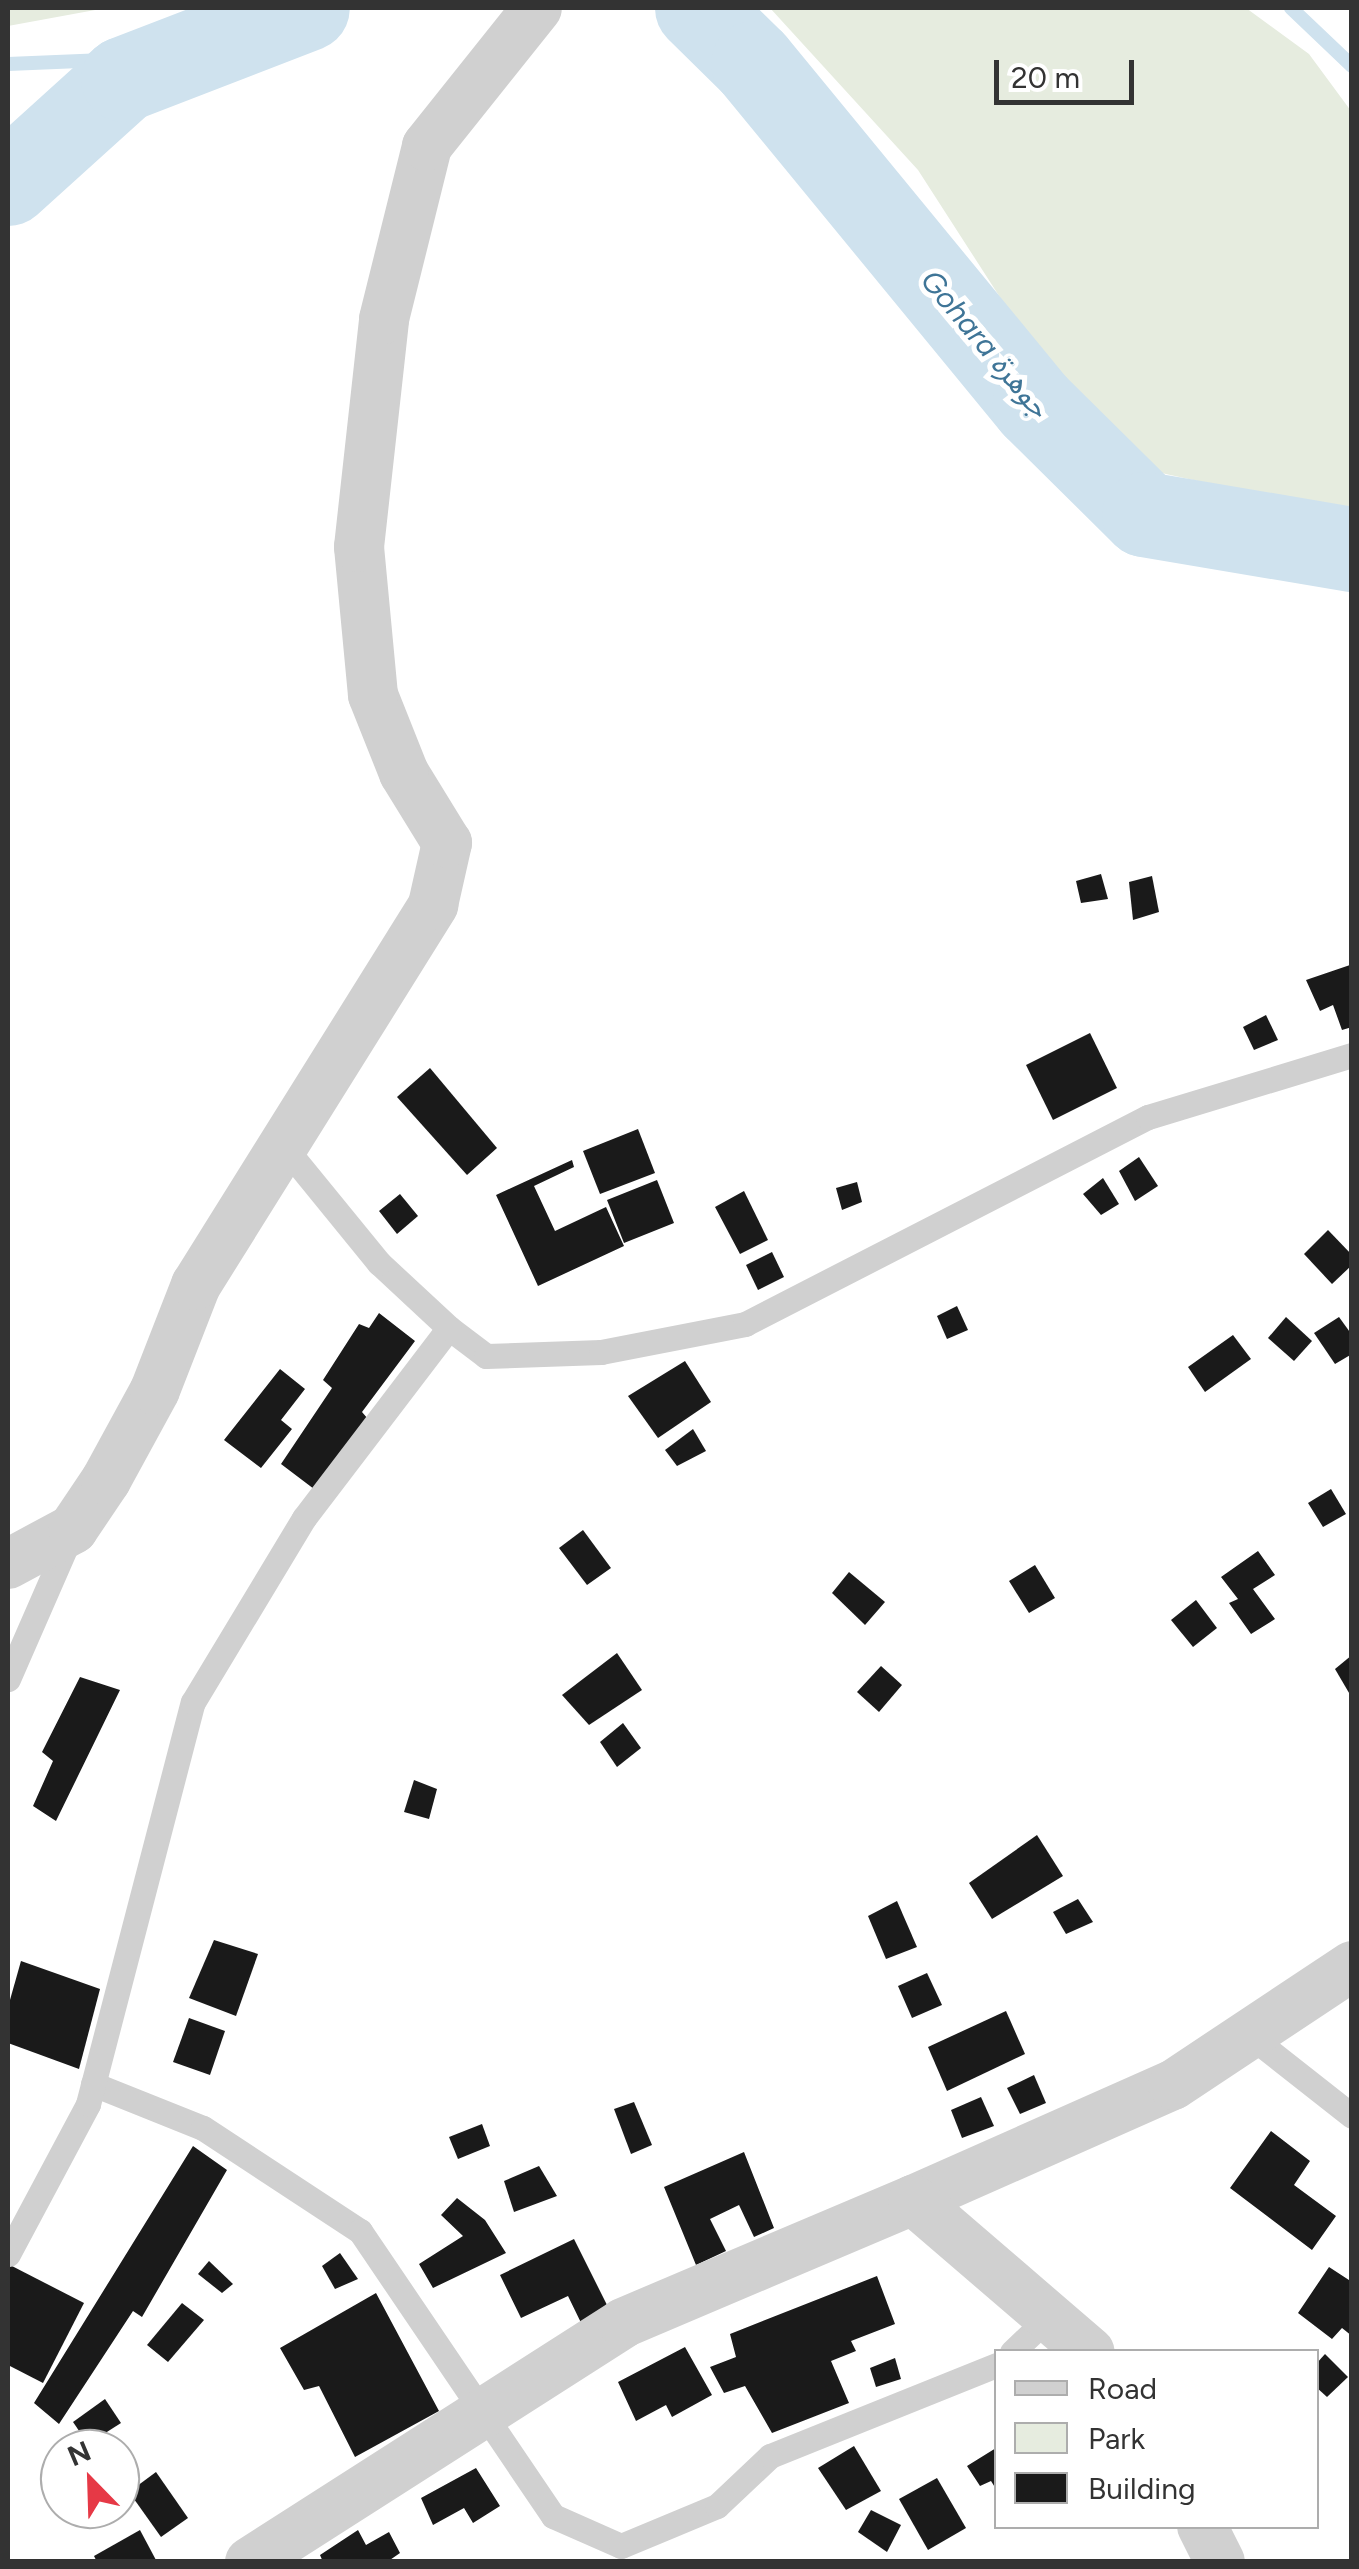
<!DOCTYPE html>
<meta charset="utf-8">
<style>
body{margin:0}
#map{position:relative;width:1359px;height:2569px;overflow:hidden;background:#fff;font-family:Figtree,"Noto Sans Arabic",sans-serif}
div>[style]{position:absolute}
.green>*{inset:0;background:#e6ecdf}
.stream>*{height:14px;margin:-7px;padding:0 7px;transform-origin:7px;border-radius:7px;background:#cfe2ee}
.river>*{height:85px;margin:-42.5px;padding:0 42.5px;transform-origin:42.5px;border-radius:42.5px;background:#cfe2ee}
.building>*{inset:0;background:#1a1a1a}
.service>*{height:25px;margin:-12.5px;padding:0 12.5px;transform-origin:12.5px;border-radius:12.5px;background:#d0d0d0}
.minor>*{height:50px;margin:-25px;padding:0 25px;transform-origin:25px;border-radius:25px;background:#d0d0d0}
span{translate:-50% -50%;white-space:nowrap;text-align:center;line-height:1.15;-webkit-text-stroke:10px #fff;paint-order:stroke}
.water-label{font-size:30px;color:#3f7597;font-style:italic}
.frame{position:absolute;inset:0;border:10px solid #333;pointer-events:none}
.legend{position:absolute;left:994px;top:2349px;width:325px;height:180px;box-sizing:border-box;background:#fff;border:2px solid #adadad;margin:0;padding:12px 18px;list-style:none;font-size:30px;color:#333}
.legend li{display:flex;align-items:center;gap:20px;height:50px}
.legend b{width:50px;border:2px solid #adadad}
.north{position:absolute;left:40px;top:2429px;width:100px;height:100px;box-sizing:border-box;background:#fff;border:2px solid #adadad;border-radius:50%;rotate:337deg;font-size:28px;font-weight:700;line-height:40px;text-align:center;color:#333}
.north::after{content:'';display:block;margin:auto;width:35px;height:45px;background:#e63946;clip-path:polygon(50% 0,100% 100%,50% 72%,0 100%)}
.scale{position:absolute;left:994px;top:60px;width:140px;height:45px;box-sizing:border-box;border:5px solid #333;border-top:0;padding-left:12px;font-size:30px;line-height:35px;white-space:nowrap;color:#333;-webkit-text-stroke:8px #fff;paint-order:stroke}
</style>
<div id="map">
<div class="green">
<div style="clip-path:polygon(8px 8px,106px 8px,8px 26px)"></div>
<div style="clip-path:polygon(770px 8px,1246px 8px,1309px 54px,1351px 111px,1351px 515px,1157px 472px,1041px 361px,918px 170px)"></div>
</div>
<div class="stream">
<div style="left:1291px;top:8px;width:84px;rotate:43.6deg"></div>
<div style="left:8px;top:64px;width:169px;rotate:-2.4deg"></div>
</div>
<div class="river">
<div style="left:697px;top:8px;width:78px;rotate:44.5deg"></div>
<div style="left:753px;top:63px;width:443px;rotate:50.6deg"></div>
<div style="left:1034px;top:405px;width:155px;rotate:44.7deg"></div>
<div style="left:1144px;top:514px;width:211px;rotate:9.6deg"></div>
<div style="left:8px;top:183px;width:155px;rotate:-42.1deg"></div>
<div style="left:123px;top:79px;width:197px;rotate:-21.1deg"></div>
</div>
<div class="building">
<div style="clip-path:polygon(1101px 874px,1108px 899px,1081px 903px,1076px 881px)"></div>
<div style="clip-path:polygon(1152px 876px,1159px 912px,1133px 920px,1129px 882px)"></div>
<div style="clip-path:polygon(1350px 965px,1352px 1027px,1342px 1030px,1333px 1005px,1320px 1011px,1306px 980px)"></div>
<div style="clip-path:polygon(1266px 1015px,1278px 1040px,1254px 1050px,1243px 1027px)"></div>
<div style="clip-path:polygon(1090px 1033px,1117px 1088px,1053px 1120px,1026px 1065px)"></div>
<div style="clip-path:polygon(430px 1068px,497px 1148px,467px 1175px,397px 1097px)"></div>
<div style="clip-path:polygon(638px 1129px,655px 1173px,600px 1194px,583px 1151px)"></div>
<div style="clip-path:polygon(1139px 1157px,1158px 1186px,1135px 1201px,1119px 1171px)"></div>
<div style="clip-path:polygon(572px 1160px,574px 1167px,534px 1186px,555px 1231px,606px 1207px,624px 1246px,538px 1286px,496px 1195px)"></div>
<div style="clip-path:polygon(1103px 1178px,1119px 1204px,1101px 1215px,1083px 1194px)"></div>
<div style="clip-path:polygon(657px 1180px,674px 1223px,624px 1243px,607px 1200px)"></div>
<div style="clip-path:polygon(857px 1182px,862px 1202px,842px 1210px,836px 1188px)"></div>
<div style="clip-path:polygon(744px 1191px,768px 1240px,740px 1254px,715px 1207px)"></div>
<div style="clip-path:polygon(400px 1194px,418px 1216px,397px 1234px,379px 1211px)"></div>
<div style="clip-path:polygon(1328px 1230px,1352px 1255px,1352px 1265px,1332px 1284px,1304px 1254px)"></div>
<div style="clip-path:polygon(772px 1252px,784px 1277px,758px 1290px,746px 1265px)"></div>
<div style="clip-path:polygon(957px 1306px,968px 1330px,947px 1339px,937px 1316px)"></div>
<div style="clip-path:polygon(379px 1313px,415px 1341px,362px 1412px,368px 1419px,314px 1489px,281px 1464px,332px 1388px,323px 1380px,359px 1324px,369px 1328px)"></div>
<div style="clip-path:polygon(1286px 1317px,1312px 1341px,1294px 1361px,1268px 1338px)"></div>
<div style="clip-path:polygon(1339px 1317px,1352px 1335px,1352px 1354px,1335px 1364px,1314px 1333px)"></div>
<div style="clip-path:polygon(1233px 1335px,1251px 1359px,1205px 1392px,1188px 1367px)"></div>
<div style="clip-path:polygon(685px 1361px,711px 1402px,658px 1438px,628px 1396px)"></div>
<div style="clip-path:polygon(280px 1369px,305px 1389px,281px 1420px,292px 1429px,261px 1468px,224px 1440px)"></div>
<div style="clip-path:polygon(693px 1429px,706px 1451px,677px 1466px,665px 1450px)"></div>
<div style="clip-path:polygon(1331px 1489px,1346px 1514px,1323px 1527px,1308px 1503px)"></div>
<div style="clip-path:polygon(583px 1530px,611px 1568px,587px 1585px,559px 1548px)"></div>
<div style="clip-path:polygon(1258px 1551px,1275px 1575px,1253px 1589px,1275px 1619px,1251px 1634px,1229px 1603px,1238px 1599px,1221px 1577px)"></div>
<div style="clip-path:polygon(1035px 1565px,1055px 1598px,1029px 1613px,1009px 1581px)"></div>
<div style="clip-path:polygon(849px 1572px,885px 1602px,865px 1625px,832px 1593px)"></div>
<div style="clip-path:polygon(1196px 1600px,1217px 1628px,1193px 1647px,1171px 1620px)"></div>
<div style="clip-path:polygon(617px 1653px,642px 1690px,589px 1725px,562px 1695px)"></div>
<div style="clip-path:polygon(1352px 1655px,1352px 1698px,1335px 1669px)"></div>
<div style="clip-path:polygon(881px 1666px,902px 1685px,879px 1712px,857px 1692px)"></div>
<div style="clip-path:polygon(80px 1677px,120px 1690px,56px 1821px,33px 1806px,53px 1761px,42px 1752px)"></div>
<div style="clip-path:polygon(623px 1723px,641px 1748px,617px 1767px,600px 1742px)"></div>
<div style="clip-path:polygon(414px 1780px,437px 1789px,429px 1819px,404px 1812px)"></div>
<div style="clip-path:polygon(1037px 1835px,1063px 1876px,992px 1919px,969px 1883px)"></div>
<div style="clip-path:polygon(1078px 1899px,1093px 1922px,1066px 1934px,1053px 1912px)"></div>
<div style="clip-path:polygon(897px 1901px,917px 1947px,886px 1959px,868px 1916px)"></div>
<div style="clip-path:polygon(214px 1940px,258px 1954px,236px 2016px,189px 1998px)"></div>
<div style="clip-path:polygon(21px 1961px,100px 1989px,79px 2069px,8px 2043px,8px 2007px)"></div>
<div style="clip-path:polygon(927px 1973px,942px 2005px,912px 2018px,898px 1986px)"></div>
<div style="clip-path:polygon(1006px 2011px,1025px 2054px,947px 2091px,928px 2047px)"></div>
<div style="clip-path:polygon(189px 2018px,225px 2031px,210px 2075px,173px 2062px)"></div>
<div style="clip-path:polygon(1034px 2075px,1046px 2103px,1020px 2114px,1007px 2088px)"></div>
<div style="clip-path:polygon(981px 2097px,994px 2126px,962px 2138px,951px 2110px)"></div>
<div style="clip-path:polygon(634px 2102px,652px 2145px,631px 2154px,614px 2109px)"></div>
<div style="clip-path:polygon(482px 2124px,490px 2146px,458px 2159px,449px 2137px)"></div>
<div style="clip-path:polygon(1271px 2131px,1310px 2161px,1294px 2185px,1336px 2216px,1312px 2250px,1230px 2188px)"></div>
<div style="clip-path:polygon(193px 2146px,227px 2170px,142px 2317px,133px 2311px,59px 2424px,34px 2403px)"></div>
<div style="clip-path:polygon(744px 2152px,774px 2228px,754px 2237px,739px 2205px,710px 2219px,726px 2251px,696px 2265px,664px 2187px)"></div>
<div style="clip-path:polygon(539px 2166px,557px 2196px,514px 2212px,504px 2181px)"></div>
<div style="clip-path:polygon(457px 2198px,485px 2220px,506px 2253px,433px 2288px,419px 2264px,463px 2236px,441px 2215px)"></div>
<div style="clip-path:polygon(574px 2239px,613px 2317px,585px 2331px,568px 2296px,521px 2318px,500px 2275px)"></div>
<div style="clip-path:polygon(340px 2253px,358px 2279px,335px 2289px,322px 2266px)"></div>
<div style="clip-path:polygon(209px 2261px,233px 2284px,222px 2293px,198px 2274px)"></div>
<div style="clip-path:polygon(8px 2264px,84px 2303px,43px 2383px,8px 2365px)"></div>
<div style="clip-path:polygon(1329px 2267px,1352px 2282px,1352px 2336px,1342px 2328px,1332px 2339px,1298px 2313px)"></div>
<div style="clip-path:polygon(877px 2276px,895px 2324px,851px 2341px,856px 2351px,831px 2361px,849px 2403px,772px 2433px,745px 2386px,724px 2393px,710px 2367px,736px 2357px,730px 2334px)"></div>
<div style="clip-path:polygon(376px 2293px,439px 2411px,355px 2457px,319px 2386px,304px 2390px,280px 2348px)"></div>
<div style="clip-path:polygon(182px 2303px,204px 2320px,168px 2362px,147px 2345px)"></div>
<div style="clip-path:polygon(685px 2347px,712px 2395px,672px 2417px,666px 2405px,636px 2421px,618px 2382px)"></div>
<div style="clip-path:polygon(1325px 2354px,1348px 2377px,1327px 2397px,1316px 2387px,1316px 2364px)"></div>
<div style="clip-path:polygon(895px 2358px,901px 2379px,876px 2387px,870px 2368px)"></div>
<div style="clip-path:polygon(105px 2399px,121px 2423px,88px 2444px,73px 2422px)"></div>
<div style="clip-path:polygon(854px 2446px,881px 2491px,846px 2510px,818px 2468px)"></div>
<div style="clip-path:polygon(996px 2448px,996px 2489px,991px 2481px,980px 2486px,967px 2466px)"></div>
<div style="clip-path:polygon(476px 2468px,500px 2506px,473px 2523px,464px 2508px,433px 2525px,421px 2498px)"></div>
<div style="clip-path:polygon(156px 2472px,188px 2518px,161px 2537px,129px 2492px)"></div>
<div style="clip-path:polygon(937px 2478px,966px 2528px,928px 2550px,899px 2499px)"></div>
<div style="clip-path:polygon(871px 2510px,901px 2525px,887px 2552px,858px 2532px)"></div>
<div style="clip-path:polygon(140px 2530px,157px 2562px,97px 2562px,94px 2556px)"></div>
<div style="clip-path:polygon(358px 2530px,366px 2545px,389px 2532px,400px 2553px,387px 2562px,323px 2562px,320px 2555px)"></div>
</div>
<div class="service">
<div style="left:449px;top:1328px;width:46px;rotate:37.1deg"></div>
<div style="left:486px;top:1356px;width:115px;rotate:-2deg"></div>
<div style="left:601px;top:1352px;width:147px;rotate:-11deg"></div>
<div style="left:745px;top:1324px;width:453px;rotate:-27.2deg"></div>
<div style="left:1148px;top:1117px;width:213px;rotate:-16.9deg"></div>
<div style="left:8px;top:1679px;width:155px;rotate:-66.4deg"></div>
<div style="left:1249px;top:2035px;width:131px;rotate:38.2deg"></div>
<div style="left:93px;top:2084px;width:118px;rotate:21.8deg"></div>
<div style="left:203px;top:2128px;width:188px;rotate:33.3deg"></div>
<div style="left:360px;top:2231px;width:344px;rotate:55.9deg"></div>
<div style="left:553px;top:2516px;width:74px;rotate:23.8deg"></div>
<div style="left:621px;top:2546px;width:104px;rotate:-22.6deg"></div>
<div style="left:717px;top:2506px;width:73px;rotate:-43.3deg"></div>
<div style="left:770px;top:2456px;width:244px;rotate:-21.9deg"></div>
<div style="left:8px;top:2254px;width:170px;rotate:-61.9deg"></div>
<div style="left:88px;top:2104px;width:415px;rotate:-75.4deg"></div>
<div style="left:193px;top:1702px;width:215px;rotate:-58.9deg"></div>
<div style="left:304px;top:1518px;width:239px;rotate:-52.7deg"></div>
<div style="left:449px;top:1328px;width:96px;rotate:-137.1deg"></div>
<div style="left:379px;top:1263px;width:155px;rotate:-129.2deg"></div>
<div style="left:1012px;top:2352px;width:51px;rotate:-43.4deg"></div>
</div>
<div class="minor">
<div style="left:8px;top:1564px;width:74px;rotate:-28.3deg"></div>
<div style="left:73px;top:1529px;width:59px;rotate:-56deg"></div>
<div style="left:106px;top:1480px;width:102px;rotate:-61.4deg"></div>
<div style="left:155px;top:1390px;width:113px;rotate:-68.7deg"></div>
<div style="left:196px;top:1285px;width:448px;rotate:-58deg"></div>
<div style="left:433px;top:905px;width:64px;rotate:-77.3deg"></div>
<div style="left:447px;top:843px;width:82px;rotate:-121.6deg"></div>
<div style="left:404px;top:773px;width:84px;rotate:-111.7deg"></div>
<div style="left:373px;top:695px;width:149px;rotate:-95.4deg"></div>
<div style="left:359px;top:547px;width:229px;rotate:-83.7deg"></div>
<div style="left:384px;top:319px;width:178px;rotate:-76deg"></div>
<div style="left:427px;top:146px;width:176px;rotate:-51.4deg"></div>
<div style="left:913px;top:2200px;width:284px;rotate:-23.9deg"></div>
<div style="left:1173px;top:2085px;width:215px;rotate:-33.6deg"></div>
<div style="left:1202px;top:2526px;width:40px;rotate:63.4deg"></div>
<div style="left:250px;top:2562px;width:443px;rotate:-32.6deg"></div>
<div style="left:623px;top:2323px;width:315px;rotate:-23deg"></div>
<div style="left:913px;top:2200px;width:233px;rotate:40.7deg"></div>
</div>
<div class="water-label">
<span style="left:985px;top:344px;rotate:50deg">Gohara جوهرة</span>
</div>
<div class="frame"></div>
<ul class="legend">
<li><b style="height:12px;background:#d0d0d0"></b>Road</li>
<li><b style="height:28px;background:#e6ecdf"></b>Park</li>
<li><b style="height:28px;background:#1a1a1a"></b>Building</li>
</ul>
<div class="north">N</div>
<div class="scale">20 m</div>
</div>
